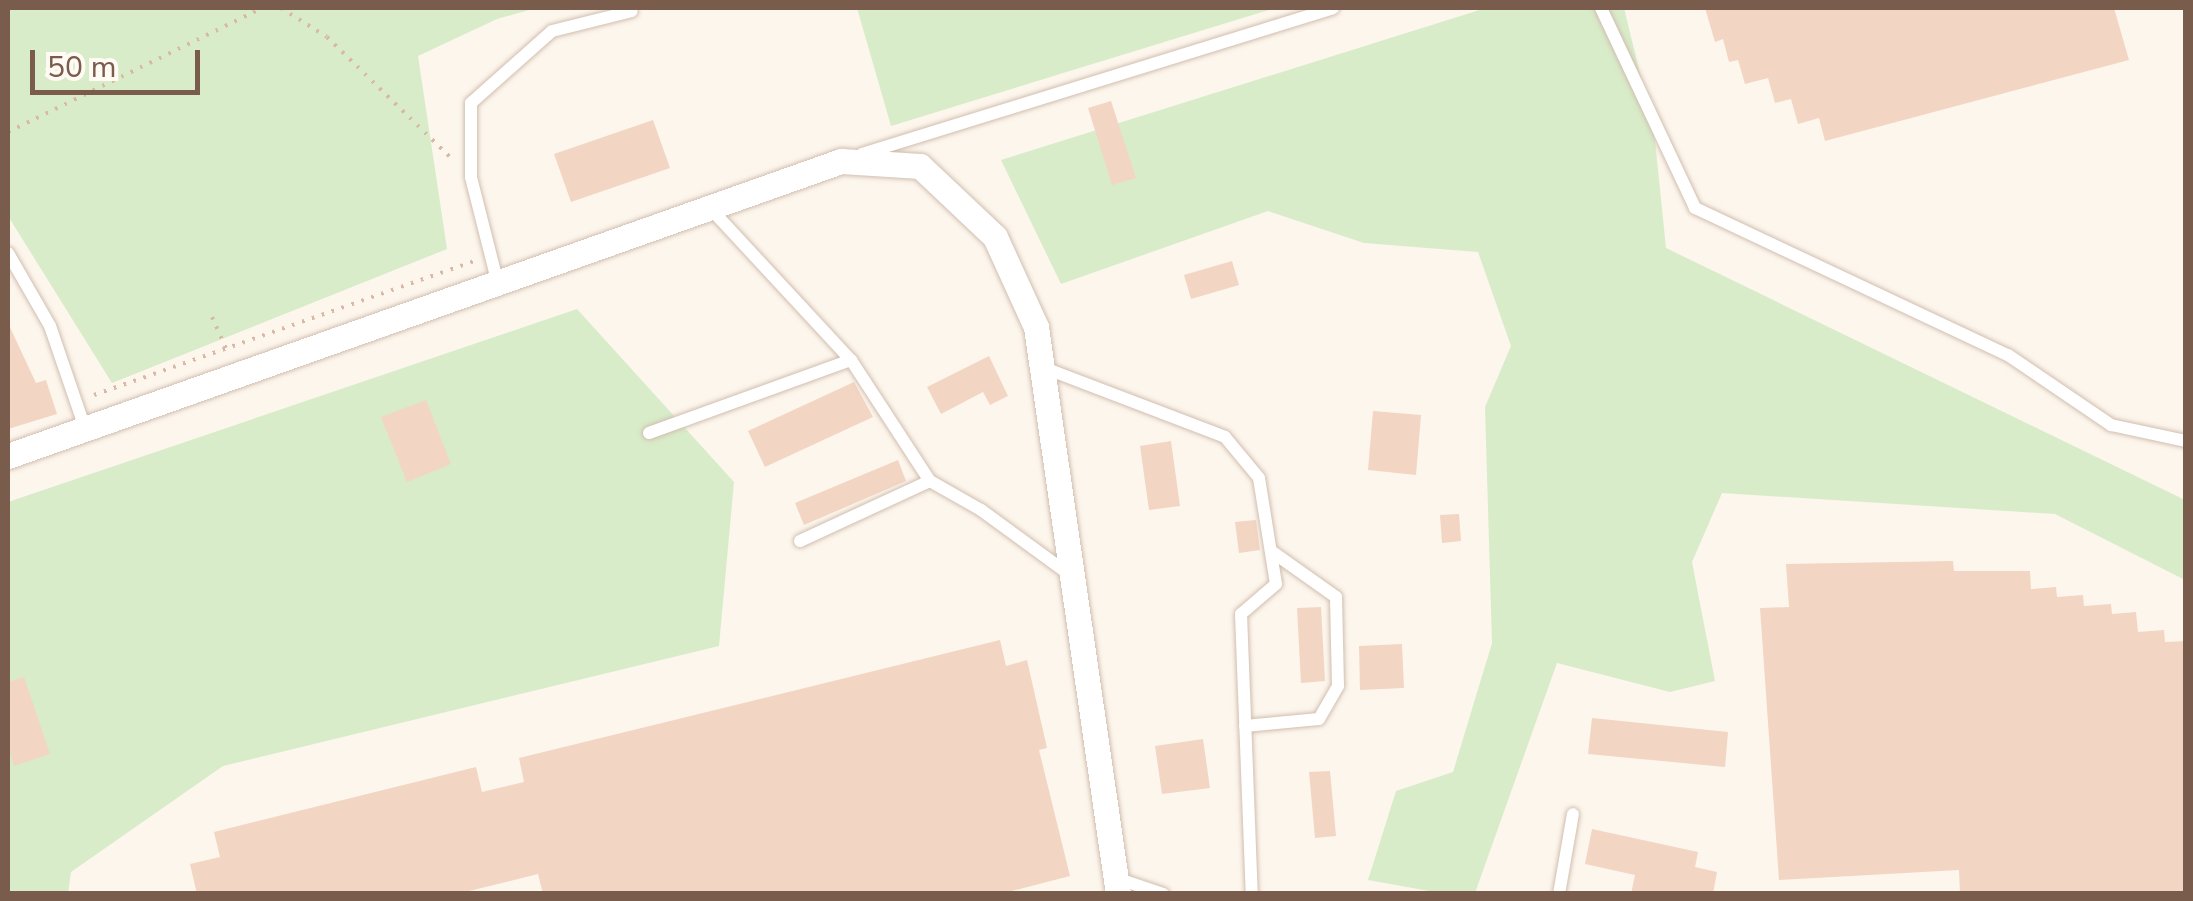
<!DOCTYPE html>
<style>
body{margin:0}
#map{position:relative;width:2193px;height:901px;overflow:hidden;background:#fdf6ec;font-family:"Nunito Sans",sans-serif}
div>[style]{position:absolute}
.green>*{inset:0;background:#d8ecc9}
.building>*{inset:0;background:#f3d5c3}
.path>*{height:4px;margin-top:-2px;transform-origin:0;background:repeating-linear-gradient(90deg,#d9b8a5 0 2.5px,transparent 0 10.5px)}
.roads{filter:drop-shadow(0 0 2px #d1beb0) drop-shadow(0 0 2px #d1beb0)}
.lane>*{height:12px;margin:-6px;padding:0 6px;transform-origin:6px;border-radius:6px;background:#fff}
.street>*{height:25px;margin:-12.5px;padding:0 12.5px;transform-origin:12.5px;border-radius:12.5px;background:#fff}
span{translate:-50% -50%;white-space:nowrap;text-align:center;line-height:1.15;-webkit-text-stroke:8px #fffaf3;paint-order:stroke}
.frame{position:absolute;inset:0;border:10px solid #7a5c4d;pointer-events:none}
.scale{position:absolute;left:30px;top:50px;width:170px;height:45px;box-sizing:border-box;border:5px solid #7a5c4d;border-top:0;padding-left:12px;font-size:30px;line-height:35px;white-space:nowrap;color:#7a5c4d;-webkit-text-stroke:8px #fffaf3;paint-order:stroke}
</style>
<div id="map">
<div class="green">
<div style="clip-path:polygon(8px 8px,536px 8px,497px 19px,418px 56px,447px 249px,112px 383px,8px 216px)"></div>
<div style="clip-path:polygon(857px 8px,1275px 8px,891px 126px)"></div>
<div style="clip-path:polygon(1486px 8px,1624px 8px,1654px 131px,1666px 248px,2185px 500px,2185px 580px,2055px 514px,1722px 493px,1692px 562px,1715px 681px,1670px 692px,1557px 663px,1475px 893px,1440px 893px,1368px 880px,1396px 791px,1453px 772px,1492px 643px,1485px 407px,1511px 346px,1478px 252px,1364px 243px,1268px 211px,1061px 284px,1001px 160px)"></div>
<div style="clip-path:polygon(577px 309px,734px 482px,719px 646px,223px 766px,71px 872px,68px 894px,8px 893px,8px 502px)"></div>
</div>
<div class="building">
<div style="clip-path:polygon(1705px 8px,2114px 8px,2129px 60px,1825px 141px,1819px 118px,1798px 124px,1791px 99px,1775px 103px,1768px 78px,1745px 84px,1738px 60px,1729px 62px,1723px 39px,1715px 42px)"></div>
<div style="clip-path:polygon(1111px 101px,1136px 178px,1112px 185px,1088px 108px)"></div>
<div style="clip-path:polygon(653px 120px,670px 168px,571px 202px,554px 154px)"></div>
<div style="clip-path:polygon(1232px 261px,1239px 285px,1191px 299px,1184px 275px)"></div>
<div style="clip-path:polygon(8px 323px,36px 383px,46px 380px,57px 414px,8px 429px)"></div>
<div style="clip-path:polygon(989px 356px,1008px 396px,990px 405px,983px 392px,941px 414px,927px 387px)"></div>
<div style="clip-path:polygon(854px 382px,873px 417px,765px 467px,748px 431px)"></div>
<div style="clip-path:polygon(426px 400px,451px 464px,407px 482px,381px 417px)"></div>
<div style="clip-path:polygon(1373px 411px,1421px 415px,1416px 475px,1368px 470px)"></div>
<div style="clip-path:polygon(1171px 441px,1180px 506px,1149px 510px,1140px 446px)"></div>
<div style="clip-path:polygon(898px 460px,906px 481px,804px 525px,795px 503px)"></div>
<div style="clip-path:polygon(1459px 514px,1461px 541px,1442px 543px,1440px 515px)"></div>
<div style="clip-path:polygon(1256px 520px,1260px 550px,1239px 553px,1235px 522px)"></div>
<div style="clip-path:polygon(1953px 561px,1954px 571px,2030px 571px,2031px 589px,2056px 587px,2057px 597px,2083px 595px,2084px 606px,2111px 604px,2112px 614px,2136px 612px,2138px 632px,2164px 630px,2165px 642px,2186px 641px,2183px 894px,1960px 894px,1959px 870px,1779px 880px,1760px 608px,1789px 607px,1786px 564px)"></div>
<div style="clip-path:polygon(1321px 607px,1325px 681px,1301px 683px,1297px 608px)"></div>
<div style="clip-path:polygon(1000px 640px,1006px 666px,1027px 660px,1047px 748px,1039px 750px,1070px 876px,1000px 894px,543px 894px,538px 874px,457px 894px,197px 894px,190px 864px,220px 857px,214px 832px,476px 767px,482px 792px,524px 782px,519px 758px)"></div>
<div style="clip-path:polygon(1402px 644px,1404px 688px,1360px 690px,1359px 646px)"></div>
<div style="clip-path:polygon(24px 677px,50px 754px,14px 766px,8px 745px,8px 682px)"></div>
<div style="clip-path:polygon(1592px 718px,1728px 732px,1725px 767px,1588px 754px)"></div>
<div style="clip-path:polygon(1203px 739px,1210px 788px,1162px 794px,1155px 746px)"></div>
<div style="clip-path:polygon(1330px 771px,1336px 836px,1315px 838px,1309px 772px)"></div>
<div style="clip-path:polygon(1592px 829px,1698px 852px,1695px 867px,1717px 872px,1713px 894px,1631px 894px,1635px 875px,1585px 864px)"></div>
</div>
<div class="path">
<div style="left:281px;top:8px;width:54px;rotate:32.2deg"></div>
<div style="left:327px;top:37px;width:176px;rotate:44.3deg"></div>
<div style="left:8px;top:132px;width:283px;rotate:-26deg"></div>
<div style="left:212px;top:317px;width:34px;rotate:66deg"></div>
<div style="left:94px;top:395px;width:406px;rotate:-19.4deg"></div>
</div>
<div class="roads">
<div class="lane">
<div style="left:1601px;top:8px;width:221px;rotate:64.8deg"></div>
<div style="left:1695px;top:208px;width:346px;rotate:25.2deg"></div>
<div style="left:2008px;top:355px;width:125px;rotate:34.2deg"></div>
<div style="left:2111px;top:425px;width:77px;rotate:12deg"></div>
<div style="left:862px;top:154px;width:493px;rotate:-17.2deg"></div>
<div style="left:710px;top:208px;width:207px;rotate:47.2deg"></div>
<div style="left:851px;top:360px;width:145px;rotate:56.9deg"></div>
<div style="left:8px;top:253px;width:84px;rotate:60.1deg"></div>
<div style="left:50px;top:326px;width:108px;rotate:71.1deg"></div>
<div style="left:498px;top:284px;width:110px;rotate:-104.2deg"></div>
<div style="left:471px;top:177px;width:74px;rotate:-90deg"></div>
<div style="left:471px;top:103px;width:108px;rotate:-41.6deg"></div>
<div style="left:552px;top:31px;width:82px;rotate:-14deg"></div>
<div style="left:1042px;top:367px;width:196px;rotate:20.9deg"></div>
<div style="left:1225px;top:437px;width:53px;rotate:50.3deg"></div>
<div style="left:1259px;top:478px;width:107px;rotate:80.9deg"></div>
<div style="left:1276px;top:584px;width:46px;rotate:139.4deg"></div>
<div style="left:1241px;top:614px;width:280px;rotate:87.8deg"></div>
<div style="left:649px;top:433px;width:215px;rotate:-19.9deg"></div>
<div style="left:800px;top:541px;width:143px;rotate:-24.8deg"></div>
<div style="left:930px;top:481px;width:59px;rotate:29.6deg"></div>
<div style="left:981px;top:510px;width:110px;rotate:36.1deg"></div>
<div style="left:1245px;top:726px;width:74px;rotate:-5.4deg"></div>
<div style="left:1319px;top:719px;width:38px;rotate:-60deg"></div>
<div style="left:1338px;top:686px;width:89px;rotate:-91.3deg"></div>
<div style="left:1336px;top:597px;width:80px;rotate:-144.7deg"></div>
<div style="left:1116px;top:878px;width:50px;rotate:18.8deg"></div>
<div style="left:1559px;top:894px;width:81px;rotate:-80.1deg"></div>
</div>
<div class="street">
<div style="left:8px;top:456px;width:884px;rotate:-19.5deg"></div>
<div style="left:841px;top:161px;width:79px;rotate:3.6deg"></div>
<div style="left:920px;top:166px;width:103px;rotate:43.4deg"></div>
<div style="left:995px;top:237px;width:99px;rotate:65.5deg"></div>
<div style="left:1036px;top:327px;width:573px;rotate:81.77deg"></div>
</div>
</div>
<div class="frame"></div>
<div class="scale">50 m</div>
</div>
